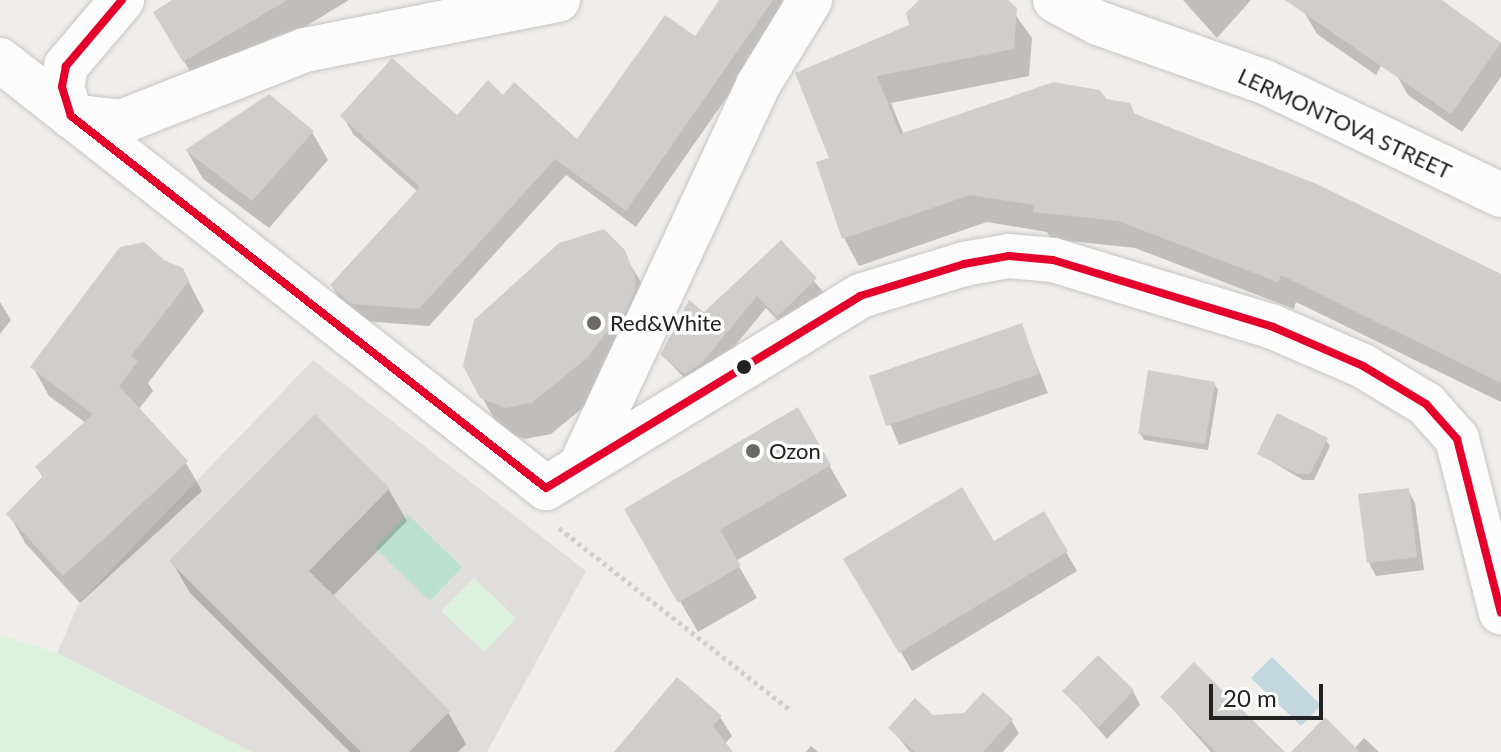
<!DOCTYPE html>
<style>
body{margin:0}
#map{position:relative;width:1501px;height:752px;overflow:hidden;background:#f0eeeb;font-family:Lato,sans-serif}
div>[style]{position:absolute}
.residential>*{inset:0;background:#dfdedc}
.park>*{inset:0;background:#ddf2dd}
.pitch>*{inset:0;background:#bce1d2}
.water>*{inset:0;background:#c2d8de}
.shadow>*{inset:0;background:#0003}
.building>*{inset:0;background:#d0cecc}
.path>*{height:5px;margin-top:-2.5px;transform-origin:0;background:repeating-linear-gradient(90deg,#d6cccb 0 4px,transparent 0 8px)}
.roads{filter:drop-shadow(0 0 2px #c6c5c3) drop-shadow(0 0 2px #c6c5c3)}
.minor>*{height:44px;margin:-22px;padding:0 22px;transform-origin:22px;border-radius:22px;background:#fdfcfc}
.bus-1>*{height:8px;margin:-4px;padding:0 4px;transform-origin:4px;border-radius:4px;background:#e4002b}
.dots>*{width:22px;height:22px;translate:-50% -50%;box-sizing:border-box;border:4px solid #fff;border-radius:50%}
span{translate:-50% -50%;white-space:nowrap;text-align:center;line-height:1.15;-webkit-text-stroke:7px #fff;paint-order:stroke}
.street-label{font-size:22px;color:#222}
.poi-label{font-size:22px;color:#222}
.left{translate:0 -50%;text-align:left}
.scale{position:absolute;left:1209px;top:684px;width:114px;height:36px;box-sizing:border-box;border:4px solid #222;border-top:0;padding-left:10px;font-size:24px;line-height:28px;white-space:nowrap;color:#222;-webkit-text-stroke:6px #fff;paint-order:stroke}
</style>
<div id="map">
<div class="residential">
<div style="clip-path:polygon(313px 360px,586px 571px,487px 752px,252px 752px,57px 653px,79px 603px)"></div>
</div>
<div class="park">
<div style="clip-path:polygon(474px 578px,516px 618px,484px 652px,441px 611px)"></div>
<div style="clip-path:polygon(0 635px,57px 653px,252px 752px,0 752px)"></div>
</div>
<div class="pitch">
<div style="clip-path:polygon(407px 514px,462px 567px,430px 601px,375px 548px)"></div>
</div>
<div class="water">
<div style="clip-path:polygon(1272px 657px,1321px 705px,1301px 726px,1251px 678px)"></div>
</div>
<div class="shadow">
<div style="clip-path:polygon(176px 0,349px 0,201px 90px,155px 12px)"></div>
<div style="clip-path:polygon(721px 0,782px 0,788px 10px,636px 227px,566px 175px,429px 326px,363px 321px,342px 303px,332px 286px,418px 192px,353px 134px,343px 116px,457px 117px,504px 97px,578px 142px,696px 39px)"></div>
<div style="clip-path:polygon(922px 0,1005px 0,1032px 38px,1029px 76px,891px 103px,904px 135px,1106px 101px,1501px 276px,1501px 402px,1296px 302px,1294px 309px,1135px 248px,1051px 239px,1047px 232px,987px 222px,859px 266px,844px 238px,831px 159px,797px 74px,911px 26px)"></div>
<div style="clip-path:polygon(1183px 0,1251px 0,1217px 38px)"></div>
<div style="clip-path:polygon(1312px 0,1416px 0,1376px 75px,1317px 34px,1304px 12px)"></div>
<div style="clip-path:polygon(1449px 7px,1501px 43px,1501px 77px,1462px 132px,1408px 95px,1397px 76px)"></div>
<div style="clip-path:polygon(312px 132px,328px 160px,269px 228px,203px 179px,187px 151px)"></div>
<div style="clip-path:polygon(781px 242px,824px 293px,786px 329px,766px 308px,709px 377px,693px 387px,662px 355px)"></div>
<div style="clip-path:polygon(623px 252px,642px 284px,606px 389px,551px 434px,525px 439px,500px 429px,482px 397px)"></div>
<div style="clip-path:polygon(163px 262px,182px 269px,204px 311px,148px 383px,153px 391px,138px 410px,186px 463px,202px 491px,80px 603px,25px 543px,9px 514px,43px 478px,37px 467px,86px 423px,49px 396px,33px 367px)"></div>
<div style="clip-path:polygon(0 302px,11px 320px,0 334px)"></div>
<div style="clip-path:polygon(1021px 326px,1048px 393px,899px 445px,871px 377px)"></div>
<div style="clip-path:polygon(1214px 384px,1218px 390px,1208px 450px,1144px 440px,1140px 433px)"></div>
<div style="clip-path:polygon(797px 410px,847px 496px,736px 561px,757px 598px,698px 632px,627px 510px)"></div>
<div style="clip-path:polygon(315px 416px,389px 490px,407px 521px,332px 597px,448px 712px,466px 744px,458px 752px,350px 752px,190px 593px,172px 562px)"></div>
<div style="clip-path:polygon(1326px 440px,1330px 446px,1314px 480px,1303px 480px,1259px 454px)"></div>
<div style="clip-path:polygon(1408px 490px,1415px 503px,1424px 570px,1376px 576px,1369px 563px)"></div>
<div style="clip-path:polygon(1044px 514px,1077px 571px,912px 671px,846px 560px,994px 544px)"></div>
<div style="clip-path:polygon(1065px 691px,1133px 691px,1140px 705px,1107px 739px)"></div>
<div style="clip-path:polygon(1162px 697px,1283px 752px,1211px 752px)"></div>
<div style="clip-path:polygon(720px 717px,732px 736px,724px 745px,728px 752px,617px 752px)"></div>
<div style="clip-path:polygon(933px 717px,1011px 720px,1019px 733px,1003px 752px,910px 752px,891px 728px)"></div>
<div style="clip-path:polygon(1364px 738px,1379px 752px,1294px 752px,1354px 749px)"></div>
<div style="clip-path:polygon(811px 746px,818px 752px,806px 752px)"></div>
</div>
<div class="building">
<div style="clip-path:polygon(172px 0,287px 0,183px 62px,153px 12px)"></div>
<div style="clip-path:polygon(719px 0,773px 0,626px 211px,555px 159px,419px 309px,352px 304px,330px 285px,420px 187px,340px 116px,392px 58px,457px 115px,488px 80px,503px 95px,514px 82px,577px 139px,665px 15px,695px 36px)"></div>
<div style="clip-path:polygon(919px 0,1008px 0,1017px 8px,1014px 49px,877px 76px,900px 134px,1054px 82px,1099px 90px,1107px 99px,1130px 103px,1135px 114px,1317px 184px,1501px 274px,1501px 383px,1281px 275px,1278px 282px,1118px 221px,1033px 212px,1034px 205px,970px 195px,842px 239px,816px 162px,829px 158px,795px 73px,909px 25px,906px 13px)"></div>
<div style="clip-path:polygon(1285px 0,1442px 0,1501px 43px,1451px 114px)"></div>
<div style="clip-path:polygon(269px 94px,314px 131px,252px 201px,185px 150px)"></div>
<div style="clip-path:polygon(604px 229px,625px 250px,635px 276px,635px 291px,620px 323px,616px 320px,588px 357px,533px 402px,506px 408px,480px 398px,463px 366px,474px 320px,559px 243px)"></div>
<div style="clip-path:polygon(781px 240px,817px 278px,777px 317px,757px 296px,702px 363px,684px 374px,660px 355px,689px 300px,704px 312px)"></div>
<div style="clip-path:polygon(144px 242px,164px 260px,183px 268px,189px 281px,131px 356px,138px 361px,119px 386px,188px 461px,63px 576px,6px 514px,43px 476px,35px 467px,93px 414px,30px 367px,120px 247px)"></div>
<div style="clip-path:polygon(1022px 323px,1039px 374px,886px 426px,869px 376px)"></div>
<div style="clip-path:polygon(1148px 370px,1215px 382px,1205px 444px,1138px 434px)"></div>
<div style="clip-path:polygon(798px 407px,831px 465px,720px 530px,741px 566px,678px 603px,624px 509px)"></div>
<div style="clip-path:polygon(1277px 413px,1328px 438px,1310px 474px,1298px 474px,1257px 454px)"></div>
<div style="clip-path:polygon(315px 414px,390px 488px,309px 571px,450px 711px,409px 752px,361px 752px,169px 561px)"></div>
<div style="clip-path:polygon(962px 487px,994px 541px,1044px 511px,1068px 551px,899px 653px,843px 559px)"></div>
<div style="clip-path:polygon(1409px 488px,1417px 557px,1367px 563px,1358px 494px)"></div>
<div style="clip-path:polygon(1098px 655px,1134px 690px,1099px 727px,1062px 691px)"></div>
<div style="clip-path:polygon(1194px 662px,1285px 752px,1216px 752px,1160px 697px)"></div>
<div style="clip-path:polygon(677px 677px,722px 716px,713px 726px,733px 752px,614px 752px)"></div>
<div style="clip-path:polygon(983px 692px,1013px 719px,983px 752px,915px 752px,888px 728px,915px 698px,933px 715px,964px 713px)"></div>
<div style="clip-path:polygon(1325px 717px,1360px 752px,1291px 752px)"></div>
</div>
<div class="path">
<div style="left:559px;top:528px;width:293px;rotate:38.2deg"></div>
</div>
<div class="roads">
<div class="minor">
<div style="left:1055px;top:0;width:49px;rotate:28.1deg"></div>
<div style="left:1098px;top:23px;width:177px;rotate:19.5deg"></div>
<div style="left:1265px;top:82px;width:262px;rotate:25.6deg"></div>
<div style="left:0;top:60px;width:694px;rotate:38.09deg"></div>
<div style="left:546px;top:488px;width:368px;rotate:-31.4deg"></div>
<div style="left:860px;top:296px;width:109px;rotate:-17.1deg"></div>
<div style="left:964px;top:264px;width:46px;rotate:-10.1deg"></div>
<div style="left:1009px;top:256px;width:44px;rotate:5.2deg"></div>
<div style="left:1053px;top:260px;width:230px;rotate:16.9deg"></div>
<div style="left:1273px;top:327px;width:98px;rotate:23.4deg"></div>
<div style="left:1363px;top:366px;width:74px;rotate:31.1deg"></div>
<div style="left:1426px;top:404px;width:47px;rotate:48.5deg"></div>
<div style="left:1457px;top:439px;width:179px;rotate:75.8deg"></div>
<div style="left:71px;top:116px;width:50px;rotate:6.8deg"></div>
<div style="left:121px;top:122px;width:198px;rotate:-21.4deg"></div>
<div style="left:305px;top:50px;width:258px;rotate:-11.2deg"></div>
<div style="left:71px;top:116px;width:30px;rotate:-107deg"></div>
<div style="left:62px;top:87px;width:21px;rotate:-79deg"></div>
<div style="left:66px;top:66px;width:87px;rotate:-49.7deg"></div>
<div style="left:580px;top:467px;width:421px;rotate:-65deg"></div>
<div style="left:758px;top:85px;width:100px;rotate:-58.5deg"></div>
</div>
</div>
<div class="bus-1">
<div style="left:122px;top:0;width:87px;rotate:130.3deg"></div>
<div style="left:66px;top:66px;width:21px;rotate:101deg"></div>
<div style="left:62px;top:87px;width:30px;rotate:73deg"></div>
<div style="left:71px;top:116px;width:603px;rotate:38.07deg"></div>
<div style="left:546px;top:488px;width:368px;rotate:-31.4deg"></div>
<div style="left:860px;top:296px;width:109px;rotate:-17.1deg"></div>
<div style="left:964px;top:264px;width:46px;rotate:-10.1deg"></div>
<div style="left:1009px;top:256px;width:44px;rotate:5.2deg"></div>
<div style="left:1053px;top:260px;width:230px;rotate:16.9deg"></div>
<div style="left:1273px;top:327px;width:98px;rotate:23.4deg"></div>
<div style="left:1363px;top:366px;width:74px;rotate:31.1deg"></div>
<div style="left:1426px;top:404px;width:47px;rotate:48.5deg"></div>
<div style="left:1457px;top:439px;width:179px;rotate:75.8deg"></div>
</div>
<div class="dots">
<div style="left:594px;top:323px;background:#6a6968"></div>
<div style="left:744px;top:367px;background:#222"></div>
<div style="left:753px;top:451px;background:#6a6968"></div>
</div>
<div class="street-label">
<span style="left:1345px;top:123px;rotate:25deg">LERMONTOVA STREET</span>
</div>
<div class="poi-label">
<span class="left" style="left:610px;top:323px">Red&amp;White</span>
<span class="left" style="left:769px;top:451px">Ozon</span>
</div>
<div class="scale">20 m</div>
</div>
